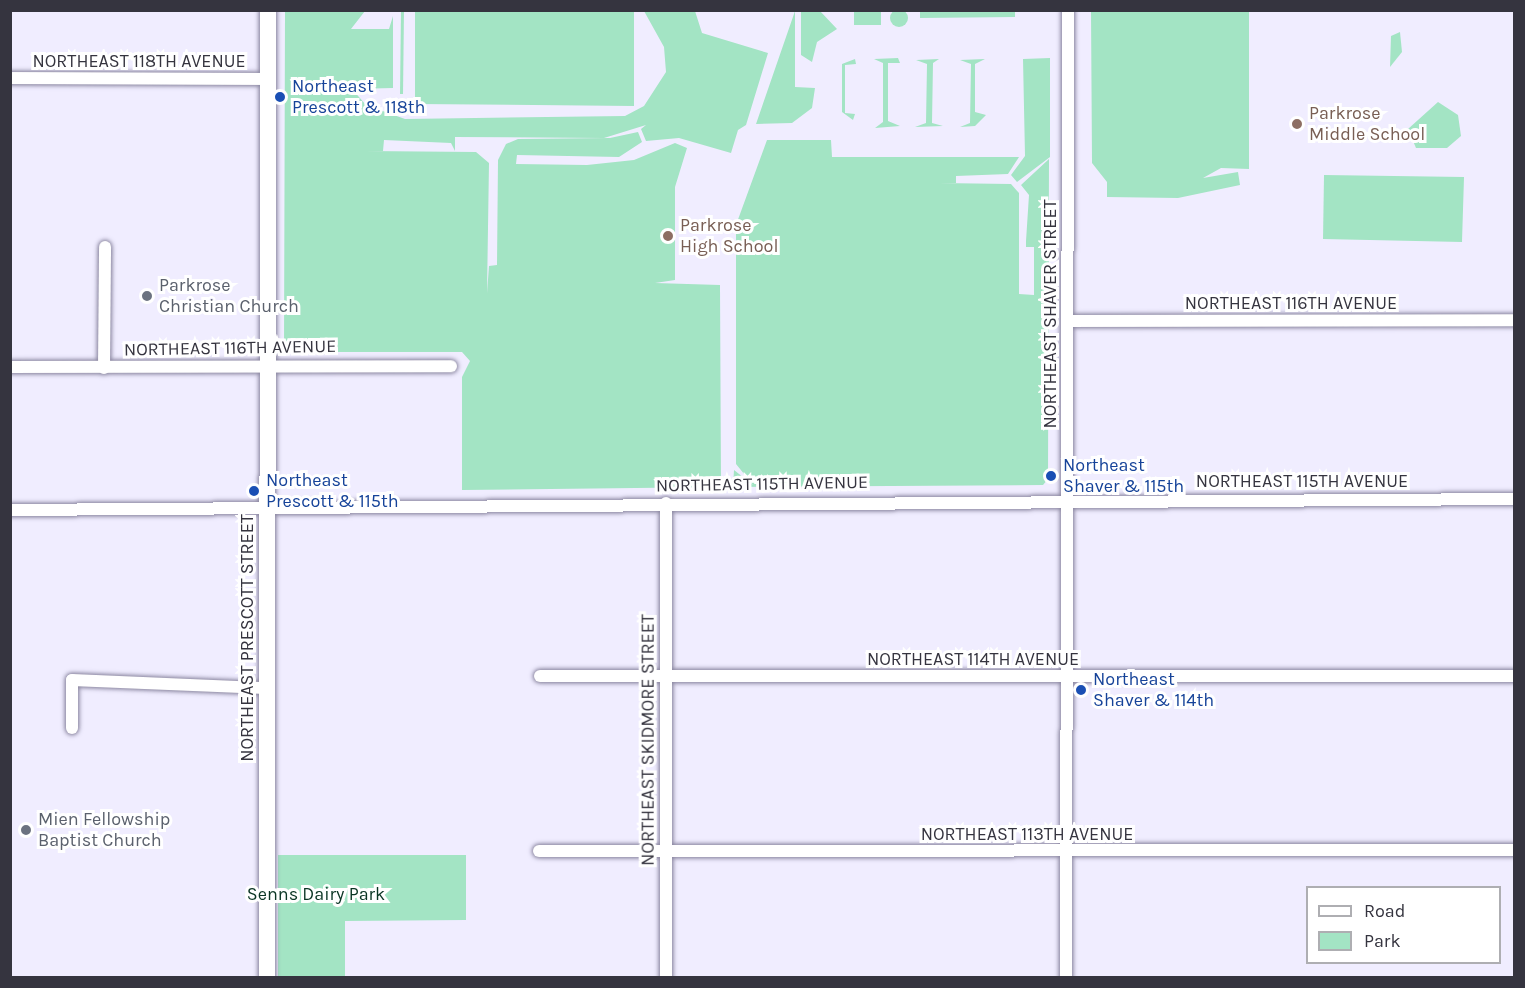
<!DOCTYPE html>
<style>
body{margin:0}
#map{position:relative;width:1525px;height:988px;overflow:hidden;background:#f0edff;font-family:Karla,sans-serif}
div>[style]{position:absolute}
.green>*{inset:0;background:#a3e4c4}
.round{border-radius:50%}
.roads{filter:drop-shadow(0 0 2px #8c88a2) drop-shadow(0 0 2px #8c88a2)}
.street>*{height:12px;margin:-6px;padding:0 6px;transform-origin:6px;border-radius:6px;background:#fff}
.secondary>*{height:16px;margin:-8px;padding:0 8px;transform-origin:8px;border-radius:8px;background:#fff}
.dots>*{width:16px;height:16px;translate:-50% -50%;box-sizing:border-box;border:3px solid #fff;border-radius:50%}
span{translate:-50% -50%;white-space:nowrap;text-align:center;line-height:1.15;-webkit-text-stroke:6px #fff;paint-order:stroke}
.street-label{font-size:18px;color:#35343f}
.transit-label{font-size:18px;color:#164399}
.left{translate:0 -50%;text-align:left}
.education-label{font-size:18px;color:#785e54}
.worship-label{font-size:18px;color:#5b616d}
.park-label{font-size:18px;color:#0a3524}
.frame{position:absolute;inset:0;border:12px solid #35343f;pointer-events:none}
.legend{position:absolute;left:1306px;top:886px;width:195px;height:78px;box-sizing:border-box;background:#fff;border:2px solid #aeaeb2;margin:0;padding:8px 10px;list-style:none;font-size:18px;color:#35343f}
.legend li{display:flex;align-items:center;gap:12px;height:30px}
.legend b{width:30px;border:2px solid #aeaeb2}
</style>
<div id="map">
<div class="green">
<div class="round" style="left:890px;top:9px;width:18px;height:18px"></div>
<div style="clip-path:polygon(285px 11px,365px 11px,351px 29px,389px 29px,393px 16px,393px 88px,352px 89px,366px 105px,405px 119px,625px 116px,644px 106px,666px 72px,664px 47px,644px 11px,695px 11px,702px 33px,768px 53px,746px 125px,738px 130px,731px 153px,679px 138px,646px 141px,641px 129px,646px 125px,604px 138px,455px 137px,455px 151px,451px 143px,384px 140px,383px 151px,365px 151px,476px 152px,489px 163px,487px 293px,489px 266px,497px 265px,498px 160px,506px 144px,518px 139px,610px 138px,638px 132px,642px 142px,619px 157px,517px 155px,516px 164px,587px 165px,634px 160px,675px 143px,687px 148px,675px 187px,675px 280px,655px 283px,720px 285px,721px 487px,462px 490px,462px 377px,470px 361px,462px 352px,284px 352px)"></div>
<div style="clip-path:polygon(404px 11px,403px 94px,400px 94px,401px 11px)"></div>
<div style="clip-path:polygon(415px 11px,634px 11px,634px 106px,415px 104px)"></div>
<div style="clip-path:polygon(795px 11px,795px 87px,815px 88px,812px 108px,792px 123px,756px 124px)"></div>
<div style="clip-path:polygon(801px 11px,820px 11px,837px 29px,817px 42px,812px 62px,801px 55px)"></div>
<div style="clip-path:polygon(854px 11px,881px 11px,881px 25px,854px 25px)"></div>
<div style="clip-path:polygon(920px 11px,1015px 11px,1015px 17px,920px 18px)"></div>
<div style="clip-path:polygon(1091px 11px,1249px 11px,1249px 169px,1221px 168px,1203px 178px,1238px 172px,1240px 185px,1178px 198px,1107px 197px,1107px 182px,1092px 163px)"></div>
<div style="clip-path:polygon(1400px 32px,1402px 52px,1390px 67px,1391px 36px)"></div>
<div style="clip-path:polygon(898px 58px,900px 63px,888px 63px,888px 121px,900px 126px,875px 128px,883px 122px,883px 63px,874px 59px)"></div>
<div style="clip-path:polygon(1050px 58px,1050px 157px,1017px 182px,1011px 175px,1025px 156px,1023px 59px)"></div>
<div style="clip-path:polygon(855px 59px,856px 64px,845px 65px,845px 113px,855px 114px,853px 120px,842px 112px,842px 64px)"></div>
<div style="clip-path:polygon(939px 59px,933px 63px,932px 123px,943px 126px,915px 127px,926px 123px,927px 64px,916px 60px)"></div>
<div style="clip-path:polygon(985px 59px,975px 64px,975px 112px,986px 115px,975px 126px,960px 127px,970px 123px,971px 64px,960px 60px)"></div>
<div style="clip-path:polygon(1438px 102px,1458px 115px,1461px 136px,1447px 148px,1416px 148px,1408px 129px)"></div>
<div style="clip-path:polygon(767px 140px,831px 140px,832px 157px,1019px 157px,1008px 174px,956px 176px,956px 183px,939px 183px,1011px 184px,1019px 193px,1019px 294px,1034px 295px,1034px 247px,1026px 247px,1026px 241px,1029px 195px,1021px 185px,1049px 159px,1048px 479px,1043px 485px,733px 487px,734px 470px,753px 485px,736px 464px,736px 225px)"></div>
<div style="clip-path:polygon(1324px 175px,1464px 177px,1462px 242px,1323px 239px)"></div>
<div style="clip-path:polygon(278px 855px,466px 855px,466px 920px,345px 921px,345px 977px,278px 977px)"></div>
</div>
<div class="roads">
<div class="street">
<div style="left:10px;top:78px;width:258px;rotate:0.2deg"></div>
<div style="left:1068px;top:321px;width:446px;rotate:-0.1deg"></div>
<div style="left:10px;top:367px;width:441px;rotate:-0.1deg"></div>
<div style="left:104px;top:368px;width:121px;rotate:-89.5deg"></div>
<div style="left:10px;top:510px;width:1504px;rotate:-0.42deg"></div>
<div style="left:540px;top:676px;width:974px"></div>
<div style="left:72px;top:728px;width:48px;rotate:-90deg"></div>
<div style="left:72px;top:680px;width:194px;rotate:2.4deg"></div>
<div style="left:539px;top:851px;width:975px;rotate:-0.06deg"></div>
<div style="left:666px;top:978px;width:475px;rotate:-90deg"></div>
<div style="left:1066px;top:978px;width:968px;rotate:-89.88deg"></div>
</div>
<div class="secondary">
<div style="left:267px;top:978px;width:968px;rotate:-89.94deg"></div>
</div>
</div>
<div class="dots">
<div style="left:280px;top:97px;background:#1a4fb4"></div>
<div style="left:1297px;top:124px;background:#8d6e63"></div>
<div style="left:668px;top:236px;background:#8d6e63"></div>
<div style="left:147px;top:296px;background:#6b7280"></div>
<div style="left:1051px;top:476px;background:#1a4fb4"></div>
<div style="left:254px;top:491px;background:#1a4fb4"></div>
<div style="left:1081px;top:690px;background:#1a4fb4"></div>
<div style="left:26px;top:830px;background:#6b7280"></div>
</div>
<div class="street-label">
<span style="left:139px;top:61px">NORTHEAST 118TH AVENUE</span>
<span style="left:1291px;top:303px">NORTHEAST 116TH AVENUE</span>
<span style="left:1050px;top:314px;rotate:-90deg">NORTHEAST SHAVER STREET</span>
<span style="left:230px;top:348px;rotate:-1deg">NORTHEAST 116TH AVENUE</span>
<span style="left:1302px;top:481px">NORTHEAST 115TH AVENUE</span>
<span style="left:762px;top:484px;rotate:-1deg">NORTHEAST 115TH AVENUE</span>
<span style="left:247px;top:638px;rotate:-90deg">NORTHEAST PRESCOTT STREET</span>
<span style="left:973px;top:659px">NORTHEAST 114TH AVENUE</span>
<span style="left:648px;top:740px;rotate:-90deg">NORTHEAST SKIDMORE STREET</span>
<span style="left:1027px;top:834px">NORTHEAST 113TH AVENUE</span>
</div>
<div class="transit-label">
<span class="left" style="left:292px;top:97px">Northeast<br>Prescott &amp; 118th</span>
<span class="left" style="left:1063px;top:476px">Northeast<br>Shaver &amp; 115th</span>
<span class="left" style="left:266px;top:491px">Northeast<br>Prescott &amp; 115th</span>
<span class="left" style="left:1093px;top:690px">Northeast<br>Shaver &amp; 114th</span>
</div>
<div class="education-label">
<span class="left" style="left:1309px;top:124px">Parkrose<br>Middle School</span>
<span class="left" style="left:680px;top:236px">Parkrose<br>High School</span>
</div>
<div class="worship-label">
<span class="left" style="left:159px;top:296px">Parkrose<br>Christian Church</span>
<span class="left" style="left:38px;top:830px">Mien Fellowship<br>Baptist Church</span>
</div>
<div class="park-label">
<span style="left:316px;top:894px">Senns Dairy Park</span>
</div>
<div class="frame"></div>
<ul class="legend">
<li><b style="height:8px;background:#fff"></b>Road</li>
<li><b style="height:16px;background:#a3e4c4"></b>Park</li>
</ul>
</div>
